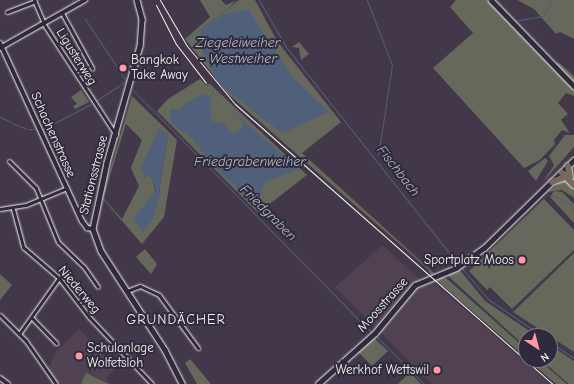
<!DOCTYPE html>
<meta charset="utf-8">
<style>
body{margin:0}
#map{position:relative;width:574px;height:384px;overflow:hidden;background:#433849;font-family:"Comic Neue",sans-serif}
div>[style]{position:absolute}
.built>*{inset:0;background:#514251}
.green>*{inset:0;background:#65685a}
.water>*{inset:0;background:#50607b}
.stream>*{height:1px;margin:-0.5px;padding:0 0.5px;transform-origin:0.5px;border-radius:0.5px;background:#50607b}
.roads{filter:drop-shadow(0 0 1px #f4f1e8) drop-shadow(0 0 1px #f4f1e8)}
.minor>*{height:3px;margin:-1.5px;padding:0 1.5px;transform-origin:1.5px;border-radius:1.5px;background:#2f2a3d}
.tertiary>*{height:4px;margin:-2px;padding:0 2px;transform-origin:2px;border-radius:2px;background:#2f2a3d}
.secondary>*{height:4.5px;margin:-2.25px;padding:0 2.25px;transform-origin:2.25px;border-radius:2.25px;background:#2f2a3d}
.motorway>*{height:6px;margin:-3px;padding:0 3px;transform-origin:3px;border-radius:3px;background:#77695c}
.rail>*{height:1px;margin:-0.5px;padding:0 0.5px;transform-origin:0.5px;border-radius:0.5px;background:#f4f1e8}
.dots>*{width:11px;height:11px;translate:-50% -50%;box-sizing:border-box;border:2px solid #2f2a3d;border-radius:50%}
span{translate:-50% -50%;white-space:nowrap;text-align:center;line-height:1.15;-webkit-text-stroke:4px #2f2a3d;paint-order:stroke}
.street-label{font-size:13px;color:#f4f1e8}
.poi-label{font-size:13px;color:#f4f1e8}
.left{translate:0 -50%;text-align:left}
.right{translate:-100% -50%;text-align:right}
.water-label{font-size:14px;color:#b2b7bc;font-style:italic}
.neighbourhood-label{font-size:14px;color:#f4f1e8;letter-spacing:1px}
.north{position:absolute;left:518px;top:328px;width:40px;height:40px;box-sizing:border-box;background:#2f2a3d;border:1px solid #7e7a81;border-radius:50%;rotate:144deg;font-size:11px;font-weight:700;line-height:16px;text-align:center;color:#f4f1e8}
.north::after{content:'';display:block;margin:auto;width:14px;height:18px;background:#ff9aa2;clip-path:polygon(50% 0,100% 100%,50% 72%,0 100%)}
</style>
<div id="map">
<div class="built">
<div style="clip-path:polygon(383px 245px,423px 283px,431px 280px,550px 384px,432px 384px,335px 287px)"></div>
<div style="clip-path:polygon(79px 329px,116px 368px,106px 378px,111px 384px,58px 384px,48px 370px,56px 352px)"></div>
</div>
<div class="green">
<div style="clip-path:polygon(200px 0,221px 0,226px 5px,237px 0,226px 10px,239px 0,255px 0,277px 41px,341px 122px,302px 153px,435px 274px,431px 275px,428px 269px,227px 93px,185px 39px,210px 17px)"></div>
<div style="clip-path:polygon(456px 0,489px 0,574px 88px,574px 96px,566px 93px,558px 103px,568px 114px,561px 120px,570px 133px,562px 130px,554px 140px,555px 144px,540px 160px,524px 168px,433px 68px,473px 33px,450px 7px)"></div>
<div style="clip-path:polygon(517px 0,574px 0,574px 39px,560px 32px,556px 34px,534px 9px)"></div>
<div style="clip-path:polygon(299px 42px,309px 54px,301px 60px,299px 48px,292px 47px)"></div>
<div style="clip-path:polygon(558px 62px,574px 76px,574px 82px,556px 65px)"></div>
<div style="clip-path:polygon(200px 79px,206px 85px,210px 84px,307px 175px,258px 213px,157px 111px,168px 99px)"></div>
<div style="clip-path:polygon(81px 90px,89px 102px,75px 109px,73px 106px,77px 104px,71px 97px)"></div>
<div style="clip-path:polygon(evenodd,132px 96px,177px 140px,164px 217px,142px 244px,102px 198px,132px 96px,126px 124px,142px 140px,131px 168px,139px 186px,122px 219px,103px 198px,126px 124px,132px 96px,168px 134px,158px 200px,143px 231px,134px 219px,156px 195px,153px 180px,149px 175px,145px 177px,147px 156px,155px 138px,168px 134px)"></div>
<div style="clip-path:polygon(565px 135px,574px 135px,574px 147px,543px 182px,554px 165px,549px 156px)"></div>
<div style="clip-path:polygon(545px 158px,548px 161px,536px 181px,528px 171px)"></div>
<div style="clip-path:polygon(564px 180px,574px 188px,574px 198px,562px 190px,547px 192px)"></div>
<div style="clip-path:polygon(554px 191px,562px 192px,574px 204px,574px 223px,550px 197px)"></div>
<div style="clip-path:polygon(544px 199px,574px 230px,574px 250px,512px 309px,490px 287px,487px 290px,469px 271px)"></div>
<div style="clip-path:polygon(145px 249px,157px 264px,151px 274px,136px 257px)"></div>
<div style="clip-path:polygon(574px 253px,574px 352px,513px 312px)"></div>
<div style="clip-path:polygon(459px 269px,485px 301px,537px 336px,526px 336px,526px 347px,447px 275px)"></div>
<div style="clip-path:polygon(0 274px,12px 285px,0 300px)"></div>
<div style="clip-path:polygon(444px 276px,526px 349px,526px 358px,435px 279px)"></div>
<div style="clip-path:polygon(374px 338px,388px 351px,372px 366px,358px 352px)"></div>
<div style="clip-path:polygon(550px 345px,574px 361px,574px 384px,569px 384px,541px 360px,550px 360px)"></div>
<div style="clip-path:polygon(190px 359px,211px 384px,197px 384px,185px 363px)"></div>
<div style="clip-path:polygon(528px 360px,539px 360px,567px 384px,556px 384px)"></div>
<div style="clip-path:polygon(410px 372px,421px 384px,398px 384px)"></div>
<div style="clip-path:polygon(86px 373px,108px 384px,81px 384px)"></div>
</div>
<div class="water">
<div style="clip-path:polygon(248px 9px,292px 76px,329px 112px,282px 133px,218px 83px,203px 54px,200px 32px,224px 14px)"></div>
<div style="clip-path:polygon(215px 89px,210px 98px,211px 121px,224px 123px,230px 132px,236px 132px,242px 128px,242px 121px,233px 112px,299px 169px,265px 182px,256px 205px,212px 165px,192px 138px,172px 124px,169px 115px,171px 109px,181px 110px,184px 104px,203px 94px,209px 97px)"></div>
<div style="clip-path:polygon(159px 128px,168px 134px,158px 200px,153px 219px,143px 232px,133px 219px,156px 191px,153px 180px,149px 175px,145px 177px,141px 168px)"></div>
</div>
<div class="stream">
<div style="left:72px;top:0;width:4px;rotate:56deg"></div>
<div style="left:259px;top:0;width:54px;rotate:60.1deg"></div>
<div style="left:286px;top:47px;width:277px;rotate:51.6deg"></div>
<div style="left:367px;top:0;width:70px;rotate:69deg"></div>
<div style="left:392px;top:65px;width:92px;rotate:98.7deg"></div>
<div style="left:85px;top:19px;width:76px;rotate:56.3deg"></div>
<div style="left:514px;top:21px;width:29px;rotate:-10deg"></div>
<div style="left:543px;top:16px;width:17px;rotate:-57deg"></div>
<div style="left:187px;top:39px;width:65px;rotate:-36.9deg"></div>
<div style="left:133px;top:90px;width:341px;rotate:45.5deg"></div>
<div style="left:96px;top:101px;width:36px;rotate:-34deg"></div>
<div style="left:0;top:117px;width:12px;rotate:24deg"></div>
<div style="left:12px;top:123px;width:16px;rotate:22deg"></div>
<div style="left:29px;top:129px;width:4px"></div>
<div style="left:43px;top:129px;width:54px;rotate:-27.5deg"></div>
<div style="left:552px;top:195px;width:19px;rotate:25deg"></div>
<div style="left:569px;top:203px;width:9px;rotate:54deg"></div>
<div style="left:460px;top:266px;width:43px;rotate:49.7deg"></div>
<div style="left:488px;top:299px;width:65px;rotate:34.4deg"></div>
<div style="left:376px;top:336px;width:68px;rotate:45deg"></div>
<div style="left:550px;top:342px;width:29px;rotate:34deg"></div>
</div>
<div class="roads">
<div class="minor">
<div style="left:34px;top:0;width:25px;rotate:67deg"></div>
<div style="left:7px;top:12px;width:30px;rotate:-21deg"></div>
<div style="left:62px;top:13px;width:63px;rotate:61.4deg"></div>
<div style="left:43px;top:23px;width:134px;rotate:56.9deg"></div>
<div style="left:9px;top:161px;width:38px;rotate:45deg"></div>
<div style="left:36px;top:188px;width:58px;rotate:67.8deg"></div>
<div style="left:58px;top:242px;width:36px;rotate:44deg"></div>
<div style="left:84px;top:267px;width:24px;rotate:55deg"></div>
<div style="left:0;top:209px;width:26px;rotate:-9deg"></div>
<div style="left:26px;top:205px;width:44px;rotate:-22.5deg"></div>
<div style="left:13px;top:209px;width:39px;rotate:75deg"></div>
<div style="left:23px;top:247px;width:48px;rotate:40.7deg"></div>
<div style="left:59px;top:278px;width:49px;rotate:52.4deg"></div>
<div style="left:89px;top:317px;width:92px;rotate:46.8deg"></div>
<div style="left:127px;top:291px;width:14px;rotate:-21deg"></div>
<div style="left:140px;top:286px;width:21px;rotate:25deg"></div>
<div style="left:159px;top:295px;width:66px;rotate:53.7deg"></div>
<div style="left:0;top:315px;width:37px;rotate:45deg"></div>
<div style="left:26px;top:341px;width:52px;rotate:55.1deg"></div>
<div style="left:32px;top:318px;width:35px;rotate:46deg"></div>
<div style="left:19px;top:334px;width:69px;rotate:-54.5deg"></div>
</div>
<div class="tertiary">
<div style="left:0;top:43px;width:196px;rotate:65.3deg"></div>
<div style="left:82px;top:221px;width:9px;rotate:54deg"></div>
<div style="left:87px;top:228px;width:6px;rotate:9deg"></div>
<div style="left:0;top:48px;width:98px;rotate:-29.5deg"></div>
<div style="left:0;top:378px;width:10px;rotate:37deg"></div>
</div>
<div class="secondary">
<div style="left:137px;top:0;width:20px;rotate:75deg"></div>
<div style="left:142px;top:19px;width:27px;rotate:94deg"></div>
<div style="left:140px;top:46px;width:122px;rotate:105.8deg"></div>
<div style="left:107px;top:163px;width:67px;rotate:102deg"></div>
<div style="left:93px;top:229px;width:23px;rotate:70deg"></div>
<div style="left:101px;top:251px;width:118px;rotate:57.1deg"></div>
<div style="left:165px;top:350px;width:38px;rotate:63deg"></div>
<div style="left:491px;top:0;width:120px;rotate:46deg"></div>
<div style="left:318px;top:384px;width:76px;rotate:-41.8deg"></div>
<div style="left:375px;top:333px;width:62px;rotate:-50.2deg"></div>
<div style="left:415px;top:285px;width:44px;rotate:-22.5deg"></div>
<div style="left:456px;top:268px;width:34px;rotate:-36deg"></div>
<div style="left:484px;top:248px;width:126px;rotate:-44.4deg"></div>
</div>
<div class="motorway">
<div style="left:568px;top:166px;width:11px;rotate:80deg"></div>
<div style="left:562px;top:173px;width:17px;rotate:45deg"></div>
<div style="left:552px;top:182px;width:14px;rotate:-21deg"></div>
</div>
</div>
<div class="rail">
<div style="left:160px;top:0;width:53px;rotate:59.6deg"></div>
<div style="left:187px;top:46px;width:75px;rotate:50.4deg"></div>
<div style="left:235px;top:104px;width:424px;rotate:41.4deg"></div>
<div style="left:156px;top:5px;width:44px;rotate:62.9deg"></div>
<div style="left:176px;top:44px;width:49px;rotate:52.4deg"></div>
</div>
<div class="dots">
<div style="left:123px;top:68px;background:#ff9aa2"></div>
<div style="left:522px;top:260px;background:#ff9aa2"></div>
<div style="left:79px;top:356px;background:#ff9aa2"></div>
<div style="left:437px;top:370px;background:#ff9aa2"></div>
</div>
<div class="street-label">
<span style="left:76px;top:57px;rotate:58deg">Ligusterweg</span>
<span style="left:53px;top:135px;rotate:66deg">Schachenstrasse</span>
<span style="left:94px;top:175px;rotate:-76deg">Stationsstrasse</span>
<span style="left:79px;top:290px;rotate:50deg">Niederweg</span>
<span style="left:383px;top:305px;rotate:-48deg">Moosstrasse</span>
</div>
<div class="poi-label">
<span class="left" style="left:131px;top:68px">Bangkok<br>Take Away</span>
<span class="right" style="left:514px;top:260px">Sportplatz Moos</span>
<span class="left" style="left:87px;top:356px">Schulanlage<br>Wolfetsloh</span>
<span class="right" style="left:429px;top:370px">Werkhof Wettswil</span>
</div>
<div class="water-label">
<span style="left:238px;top:51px">Ziegeleiweiher<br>- Westweiher</span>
<span style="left:250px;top:162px">Friedgrabenweiher</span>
<span style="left:398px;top:171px;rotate:52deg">Fischbach</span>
<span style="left:268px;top:213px;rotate:45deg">Friedgraben</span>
</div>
<div class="neighbourhood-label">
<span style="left:176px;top:320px">GRUNDÄCHER</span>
</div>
<div class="north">N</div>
</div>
